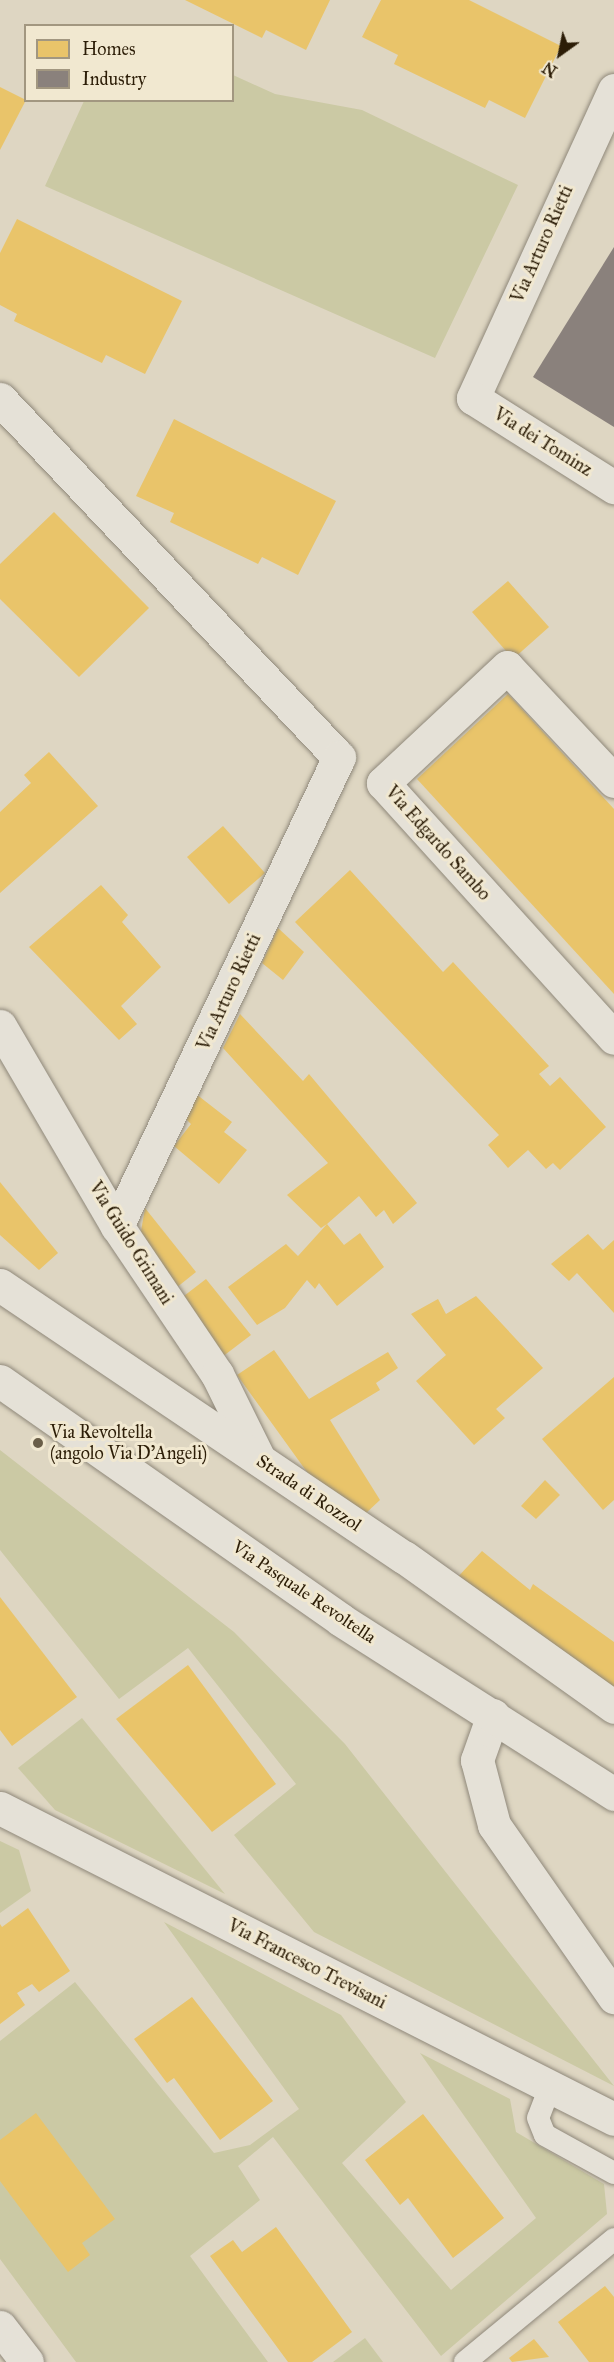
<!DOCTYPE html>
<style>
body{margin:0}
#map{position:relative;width:614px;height:2362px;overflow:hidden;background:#ded6c2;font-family:"IM FELL Great Primer",serif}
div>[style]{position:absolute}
.green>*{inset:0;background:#cbc9a4}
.homes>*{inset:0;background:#e9c46a}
.industry>*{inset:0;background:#8a817c}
.roads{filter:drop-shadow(0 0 2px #8f887a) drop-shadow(0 0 2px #8f887a)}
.service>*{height:22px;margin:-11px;padding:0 11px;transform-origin:11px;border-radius:11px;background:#e5e1d7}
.minor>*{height:33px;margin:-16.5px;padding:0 16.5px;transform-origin:16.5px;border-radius:16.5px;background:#e5e1d7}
.secondary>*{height:33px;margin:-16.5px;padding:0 16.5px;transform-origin:16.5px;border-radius:16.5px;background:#e5e1d7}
.dots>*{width:16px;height:16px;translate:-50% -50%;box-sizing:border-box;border:3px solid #f1e8d0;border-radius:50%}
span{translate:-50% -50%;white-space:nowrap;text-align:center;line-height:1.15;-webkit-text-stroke:6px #f1e8d0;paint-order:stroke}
.street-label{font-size:18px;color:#2c1d07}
.poi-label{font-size:18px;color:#2c1d07}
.left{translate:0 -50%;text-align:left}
.legend{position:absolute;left:24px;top:24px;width:210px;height:78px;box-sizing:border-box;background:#f1e8d0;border:2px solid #a29780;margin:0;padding:8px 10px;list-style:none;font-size:18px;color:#2c1d07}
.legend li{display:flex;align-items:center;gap:12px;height:30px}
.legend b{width:30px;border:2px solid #a29780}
.north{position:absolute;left:530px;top:24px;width:60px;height:60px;-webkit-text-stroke:4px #f1e8d0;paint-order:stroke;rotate:213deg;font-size:16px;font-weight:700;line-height:24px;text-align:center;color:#2c1d07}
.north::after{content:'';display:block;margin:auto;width:21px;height:27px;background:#2c1d07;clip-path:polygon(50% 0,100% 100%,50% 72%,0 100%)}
</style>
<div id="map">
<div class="green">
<div style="clip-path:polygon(233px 75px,275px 94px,362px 110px,518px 185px,435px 358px,45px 186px,84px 101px,232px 100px)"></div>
<div style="clip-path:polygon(0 1450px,234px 1632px,345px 1744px,614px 2086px,314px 1932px,234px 1835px,296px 1784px,188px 1648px,119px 1699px,0 1550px)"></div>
<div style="clip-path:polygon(82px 1718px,225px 1894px,55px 1810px,18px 1768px)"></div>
<div style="clip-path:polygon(0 1841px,19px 1850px,31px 1891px,0 1913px)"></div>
<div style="clip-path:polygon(164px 1922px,341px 2015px,406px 2102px,342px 2163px,451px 2290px,536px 2218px,420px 2053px,510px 2099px,516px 2132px,604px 2184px,607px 2214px,441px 2356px,273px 2137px,238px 2166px,260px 2200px,190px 2256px,268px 2362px,76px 2362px,0 2259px,0 2041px,75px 1982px,214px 2153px,250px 2145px,299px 2109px)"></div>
<div style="clip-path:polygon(365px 2338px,383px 2362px,333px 2362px)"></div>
</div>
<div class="homes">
<div style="clip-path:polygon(185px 0,330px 0,306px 50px,266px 30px,262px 38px)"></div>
<div style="clip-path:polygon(381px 0,469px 0,561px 46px,525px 118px,489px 100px,485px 108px,394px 64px,398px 55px,362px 37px)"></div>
<div style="clip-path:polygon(0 87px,26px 100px,0 150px)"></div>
<div style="clip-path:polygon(17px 219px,182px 301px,145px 374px,106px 355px,102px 363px,14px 321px,17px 314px,0 305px,0 253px)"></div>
<div style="clip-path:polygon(174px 419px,336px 501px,298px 575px,262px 557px,258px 564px,170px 522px,174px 513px,136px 496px)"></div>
<div style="clip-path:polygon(54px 512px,149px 608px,79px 677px,0 599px,0 564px)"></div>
<div style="clip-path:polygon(508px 581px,549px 627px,513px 659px,472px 612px)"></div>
<div style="clip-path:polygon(508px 694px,614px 809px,614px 994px,417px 779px)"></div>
<div style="clip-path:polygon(49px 752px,98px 806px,0 893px,0 812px,31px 783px,24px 775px)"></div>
<div style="clip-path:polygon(223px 826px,265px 873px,229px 904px,187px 857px)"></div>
<div style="clip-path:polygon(350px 870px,443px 972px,453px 962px,549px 1066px,539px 1074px,550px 1086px,560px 1077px,606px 1127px,560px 1170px,553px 1163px,546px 1169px,528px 1150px,508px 1168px,488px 1145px,499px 1135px,295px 922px)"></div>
<div style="clip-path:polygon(101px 885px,128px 915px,122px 922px,161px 967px,121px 1006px,137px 1024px,119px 1040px,29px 947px)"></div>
<div style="clip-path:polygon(278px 928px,304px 952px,283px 980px,262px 963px)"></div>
<div style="clip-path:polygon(240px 1014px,303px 1081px,309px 1074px,417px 1203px,393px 1224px,384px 1210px,376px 1217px,359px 1196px,327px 1224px,344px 1245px,360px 1233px,384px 1267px,337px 1306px,319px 1283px,315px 1289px,307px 1280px,285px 1308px,257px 1325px,228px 1287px,286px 1244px,298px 1256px,327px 1224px,321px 1228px,287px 1195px,328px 1163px,223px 1048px)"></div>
<div style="clip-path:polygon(196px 1094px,232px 1122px,224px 1132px,247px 1150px,219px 1184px,174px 1146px,191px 1124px,184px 1117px)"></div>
<div style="clip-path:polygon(0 1182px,58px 1253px,39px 1270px,0 1235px)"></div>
<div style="clip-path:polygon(145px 1208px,196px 1272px,171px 1292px,138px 1249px)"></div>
<div style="clip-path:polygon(588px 1234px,603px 1250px,614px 1240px,614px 1313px,577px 1273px,569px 1281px,551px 1264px)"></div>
<div style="clip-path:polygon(206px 1279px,251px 1335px,222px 1357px,180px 1299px)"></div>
<div style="clip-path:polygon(476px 1296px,543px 1368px,496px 1409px,505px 1418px,474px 1445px,416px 1381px,446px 1355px,411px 1314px,438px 1299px,446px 1314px)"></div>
<div style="clip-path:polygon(274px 1350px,309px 1399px,388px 1352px,398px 1368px,376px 1383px,380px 1390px,330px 1420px,380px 1500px,365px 1514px,312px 1479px,237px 1375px)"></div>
<div style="clip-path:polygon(614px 1377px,614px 1500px,603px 1510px,542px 1439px)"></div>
<div style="clip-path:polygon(545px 1480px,560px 1495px,536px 1519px,521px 1506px)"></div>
<div style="clip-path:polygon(482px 1551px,530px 1590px,533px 1584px,614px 1642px,614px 1697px,455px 1580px)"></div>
<div style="clip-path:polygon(0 1597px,77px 1697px,12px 1746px,0 1730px)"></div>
<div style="clip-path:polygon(188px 1665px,276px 1784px,212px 1832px,116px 1719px)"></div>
<div style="clip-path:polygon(28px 1908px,70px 1971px,39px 1992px,32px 1984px,17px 1993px,25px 2005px,0 2024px,0 1924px,2px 1927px)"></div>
<div style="clip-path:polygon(192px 1997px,273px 2101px,220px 2140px,174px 2078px,167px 2083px,134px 2039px)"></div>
<div style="clip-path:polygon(36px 2113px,115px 2219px,82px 2243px,90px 2255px,68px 2272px,0 2181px,0 2140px)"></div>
<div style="clip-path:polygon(423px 2114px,504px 2218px,453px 2258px,408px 2198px,400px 2205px,365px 2160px)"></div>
<div style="clip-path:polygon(276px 2227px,352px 2332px,312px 2362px,288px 2362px,210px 2256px,233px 2240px,242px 2252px)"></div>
<div style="clip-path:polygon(605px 2286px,614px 2297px,614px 2362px,589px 2362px,558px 2322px)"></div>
<div style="clip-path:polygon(534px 2339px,549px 2357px,512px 2362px,509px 2358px)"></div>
</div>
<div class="industry">
<div style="clip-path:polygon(614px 247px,614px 427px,533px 377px)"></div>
</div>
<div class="roads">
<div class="service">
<div style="left:550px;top:2087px;width:33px;rotate:111deg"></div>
<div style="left:538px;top:2118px;width:18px;rotate:68deg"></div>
<div style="left:545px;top:2135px;width:79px;rotate:28.8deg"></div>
<div style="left:465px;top:2362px;width:193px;rotate:-39.5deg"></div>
</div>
<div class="minor">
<div style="left:614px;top:90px;width:339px;rotate:114.6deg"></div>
<div style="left:473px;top:398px;width:167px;rotate:32.3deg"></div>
<div style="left:0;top:399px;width:493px;rotate:46.6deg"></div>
<div style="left:339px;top:757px;width:519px;rotate:115.33deg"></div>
<div style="left:614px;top:781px;width:156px;rotate:-133.2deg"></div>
<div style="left:507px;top:667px;width:170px;rotate:136.9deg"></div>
<div style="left:383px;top:783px;width:344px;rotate:47.8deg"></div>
<div style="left:0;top:1026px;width:232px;rotate:59.7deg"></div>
<div style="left:117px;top:1226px;width:179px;rotate:56deg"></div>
<div style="left:217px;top:1374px;width:95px;rotate:63.7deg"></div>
<div style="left:0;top:1285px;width:487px;rotate:34deg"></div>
<div style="left:404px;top:1557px;width:258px;rotate:35.5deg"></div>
<div style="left:493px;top:1715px;width:48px;rotate:109.6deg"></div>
<div style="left:477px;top:1760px;width:67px;rotate:75.3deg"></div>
<div style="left:494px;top:1825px;width:210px;rotate:55.1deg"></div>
<div style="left:0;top:1808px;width:688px;rotate:26.86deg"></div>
<div style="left:0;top:2327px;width:44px;rotate:52.4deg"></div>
</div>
<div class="secondary">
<div style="left:0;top:1381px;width:416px;rotate:35deg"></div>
<div style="left:341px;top:1620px;width:324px;rotate:32.5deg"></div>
</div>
</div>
<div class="dots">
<div style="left:38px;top:1443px;background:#6a5e48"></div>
</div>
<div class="street-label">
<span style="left:542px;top:244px;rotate:-66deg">Via Arturo Rietti</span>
<span style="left:543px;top:442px;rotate:32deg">Via dei Tominz</span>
<span style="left:438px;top:843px;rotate:48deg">Via Edgardo Sambo</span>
<span style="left:229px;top:992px;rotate:-65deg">Via Arturo Rietti</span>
<span style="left:131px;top:1243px;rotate:58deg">Via Guido Grimani</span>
<span style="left:309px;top:1493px;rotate:34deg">Strada di Rozzol</span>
<span style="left:304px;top:1592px;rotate:34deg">Via Pasquale Revoltella</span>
<span style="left:307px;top:1964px;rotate:27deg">Via Francesco Trevisani</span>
</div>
<div class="poi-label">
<span class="left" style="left:50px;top:1443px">Via Revoltella<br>(angolo Via D'Angeli)</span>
</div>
<ul class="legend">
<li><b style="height:16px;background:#e9c46a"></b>Homes</li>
<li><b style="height:16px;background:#8a817c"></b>Industry</li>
</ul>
<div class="north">N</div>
</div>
